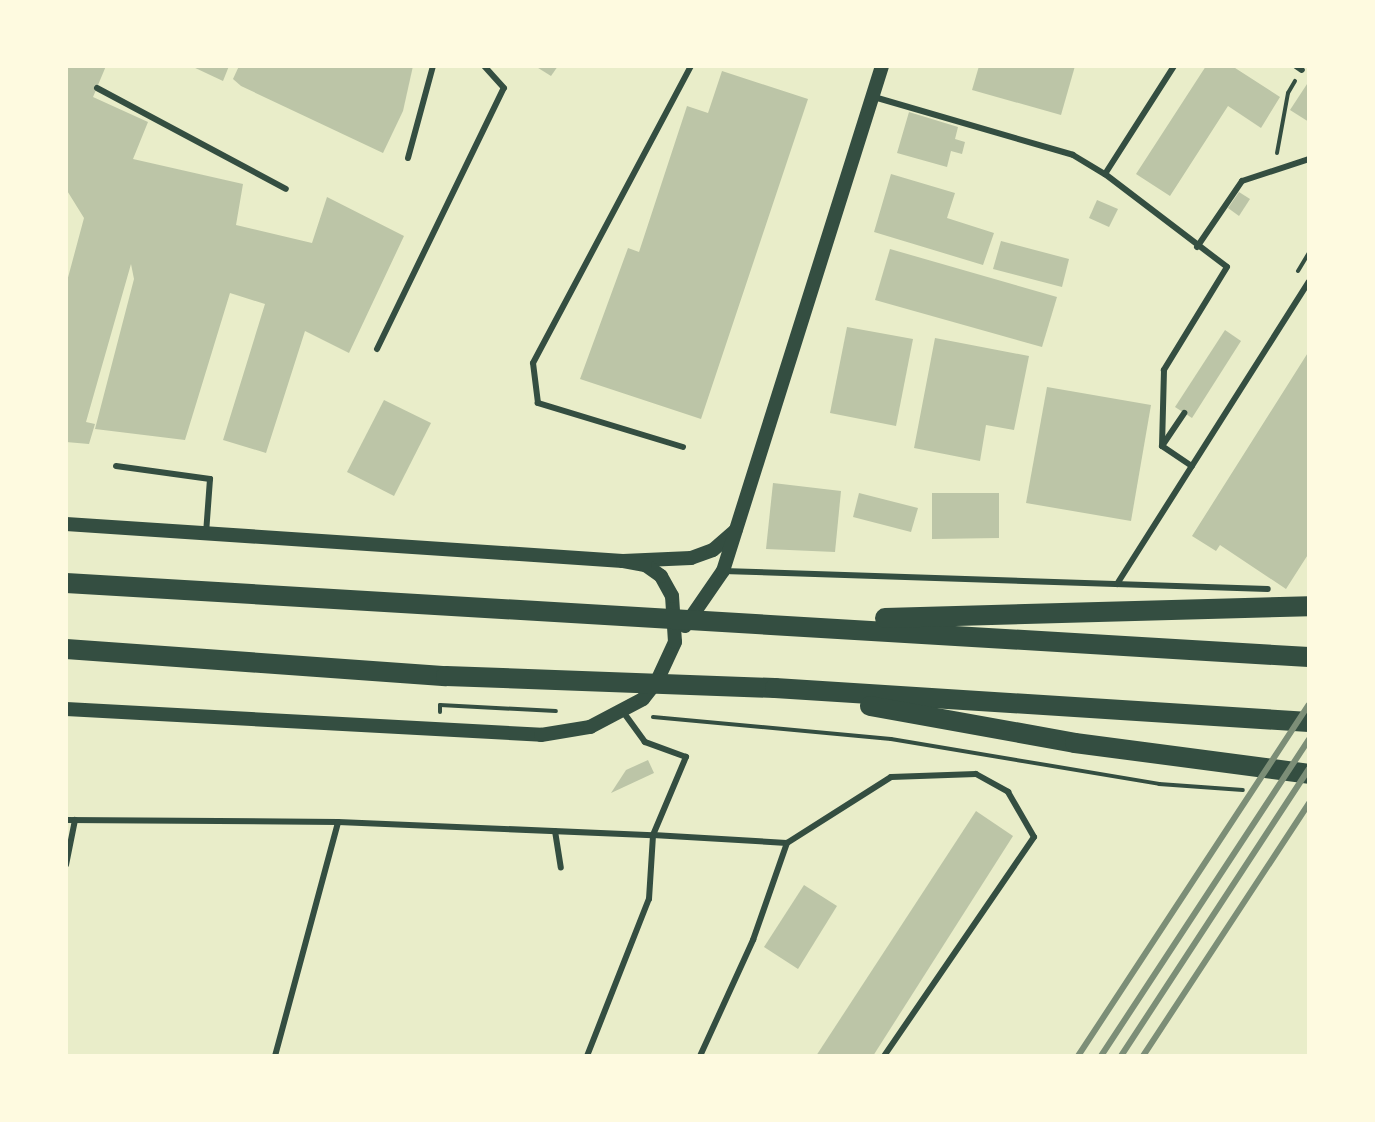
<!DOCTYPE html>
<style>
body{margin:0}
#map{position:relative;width:1375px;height:1122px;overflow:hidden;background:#e9edc9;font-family:"IBM Plex Sans",sans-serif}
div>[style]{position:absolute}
.building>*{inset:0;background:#bcc5a7}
.path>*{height:4px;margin:-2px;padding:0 2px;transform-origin:2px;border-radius:2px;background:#344e41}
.service>*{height:6px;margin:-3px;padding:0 3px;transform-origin:3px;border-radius:3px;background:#344e41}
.tertiary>*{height:14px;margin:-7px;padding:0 7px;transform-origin:7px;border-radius:7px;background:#344e41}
.primary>*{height:20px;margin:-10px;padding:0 10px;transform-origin:10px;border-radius:10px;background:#344e41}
.rail>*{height:6px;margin:-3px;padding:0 3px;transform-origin:3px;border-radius:3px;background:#7c8e77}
span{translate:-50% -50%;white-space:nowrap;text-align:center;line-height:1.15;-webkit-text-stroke:6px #fefae0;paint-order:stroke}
.frame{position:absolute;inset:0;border:68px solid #fefae0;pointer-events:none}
</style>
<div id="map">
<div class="building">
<div style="clip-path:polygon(66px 66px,106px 66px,93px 97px,148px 122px,133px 159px,243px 184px,236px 225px,312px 243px,327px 197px,404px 236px,349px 353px,305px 331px,266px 453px,223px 440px,265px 304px,230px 293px,185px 440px,95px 429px,134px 279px,131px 264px,86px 422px,95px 424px,89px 444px,66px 442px,66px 285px,84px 218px,66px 189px)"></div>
<div style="clip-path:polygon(191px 66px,229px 66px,223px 81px)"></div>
<div style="clip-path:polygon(239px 66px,413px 66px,403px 111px,383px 153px,241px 86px,233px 79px)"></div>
<div style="clip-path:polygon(535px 66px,558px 66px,551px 76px)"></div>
<div style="clip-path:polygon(979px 66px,1075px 66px,1061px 115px,972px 90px)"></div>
<div style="clip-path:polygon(1206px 66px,1232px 66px,1280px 97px,1261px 128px,1228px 106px,1170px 196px,1136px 174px)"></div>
<div style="clip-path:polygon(722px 71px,808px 99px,701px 419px,580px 379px,628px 248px,639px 252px,687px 106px,708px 113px)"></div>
<div style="clip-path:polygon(1309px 81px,1309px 122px,1290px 110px)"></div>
<div style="clip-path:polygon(909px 112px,958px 127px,955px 139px,965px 142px,962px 154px,951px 151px,947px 167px,897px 153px)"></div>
<div style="clip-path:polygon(891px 174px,955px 193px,947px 218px,994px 233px,983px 265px,874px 232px)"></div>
<div style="clip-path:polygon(1239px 192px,1250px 199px,1239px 216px,1228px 208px)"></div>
<div style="clip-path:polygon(1097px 200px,1118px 209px,1109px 227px,1089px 218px)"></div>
<div style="clip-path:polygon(1001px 241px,1069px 259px,1062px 287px,993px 269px)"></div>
<div style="clip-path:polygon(890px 249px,1057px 297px,1042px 347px,875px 300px)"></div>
<div style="clip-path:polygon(847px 327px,913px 339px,896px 426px,830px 413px)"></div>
<div style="clip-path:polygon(1225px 330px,1241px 341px,1192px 418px,1175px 407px)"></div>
<div style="clip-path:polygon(935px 338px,1029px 356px,1014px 430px,986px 425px,980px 461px,914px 448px)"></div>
<div style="clip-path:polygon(1309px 351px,1309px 553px,1286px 589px,1220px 545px,1216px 551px,1192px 536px)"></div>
<div style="clip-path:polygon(1047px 387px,1151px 405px,1131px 521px,1026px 503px)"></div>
<div style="clip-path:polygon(384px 400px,431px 423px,394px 496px,347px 472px)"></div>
<div style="clip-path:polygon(773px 483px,841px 491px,835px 552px,766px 549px)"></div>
<div style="clip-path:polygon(859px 493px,918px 508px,911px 532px,853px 517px)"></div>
<div style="clip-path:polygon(932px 493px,999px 493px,999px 538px,932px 539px)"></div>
<div style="clip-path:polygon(648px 760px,654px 773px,611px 793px,626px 770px)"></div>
<div style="clip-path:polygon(976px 811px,1013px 836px,873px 1056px,816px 1056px)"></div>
<div style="clip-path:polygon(804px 885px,837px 906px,798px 969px,764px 947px)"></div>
</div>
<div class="path">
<div style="left:1277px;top:153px;width:61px;rotate:-79.6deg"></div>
<div style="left:1288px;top:93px;width:14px;rotate:-60deg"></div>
<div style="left:1298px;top:271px;width:21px;rotate:-59deg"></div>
<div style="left:440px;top:712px;width:7px;rotate:-90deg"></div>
<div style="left:440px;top:705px;width:116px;rotate:3deg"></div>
<div style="left:653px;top:717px;width:239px;rotate:5.3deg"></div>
<div style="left:891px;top:739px;width:272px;rotate:9.5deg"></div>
<div style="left:1159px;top:784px;width:84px;rotate:4.1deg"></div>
</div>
<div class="service">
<div style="left:1296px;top:66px;width:7px;rotate:34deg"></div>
<div style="left:97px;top:88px;width:214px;rotate:28.1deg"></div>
<div style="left:874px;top:97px;width:207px;rotate:16.2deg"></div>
<div style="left:1073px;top:155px;width:37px;rotate:31deg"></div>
<div style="left:1105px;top:174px;width:128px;rotate:-57.4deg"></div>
<div style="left:408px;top:158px;width:95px;rotate:-74.8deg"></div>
<div style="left:1105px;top:174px;width:153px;rotate:37.3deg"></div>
<div style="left:1227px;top:267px;width:121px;rotate:121.5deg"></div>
<div style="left:1164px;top:370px;width:76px;rotate:91.5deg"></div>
<div style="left:1162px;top:446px;width:36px;rotate:34deg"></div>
<div style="left:1197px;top:247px;width:80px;rotate:-55.7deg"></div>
<div style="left:1242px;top:181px;width:71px;rotate:-18.2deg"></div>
<div style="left:377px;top:349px;width:290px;rotate:-64.1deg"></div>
<div style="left:504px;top:88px;width:30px;rotate:-132deg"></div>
<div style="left:1162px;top:446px;width:40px;rotate:-56deg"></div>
<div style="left:683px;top:447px;width:152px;rotate:-163.1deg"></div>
<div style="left:538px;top:403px;width:40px;rotate:-97.1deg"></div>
<div style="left:533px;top:363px;width:336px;rotate:-62deg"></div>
<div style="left:116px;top:466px;width:95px;rotate:7.9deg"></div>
<div style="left:210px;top:479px;width:54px;rotate:94.2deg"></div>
<div style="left:723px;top:571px;width:545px;rotate:1.89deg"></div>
<div style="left:1117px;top:584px;width:358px;rotate:-57.6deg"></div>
<div style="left:66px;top:820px;width:272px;rotate:0.4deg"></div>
<div style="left:338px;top:822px;width:315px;rotate:2.4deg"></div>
<div style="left:653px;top:835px;width:85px;rotate:-67.1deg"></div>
<div style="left:686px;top:757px;width:44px;rotate:-159.9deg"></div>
<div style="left:645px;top:742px;width:36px;rotate:-126deg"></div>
<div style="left:555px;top:831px;width:37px;rotate:81deg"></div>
<div style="left:66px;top:865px;width:46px;rotate:-78.7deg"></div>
<div style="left:275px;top:1056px;width:242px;rotate:-74.9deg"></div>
<div style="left:587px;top:1056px;width:169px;rotate:-68.5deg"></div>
<div style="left:649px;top:899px;width:64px;rotate:-86.4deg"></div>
<div style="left:653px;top:835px;width:134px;rotate:3.4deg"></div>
<div style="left:787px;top:843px;width:123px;rotate:-32.4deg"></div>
<div style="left:891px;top:777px;width:85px;rotate:-2deg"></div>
<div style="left:976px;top:774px;width:37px;rotate:29deg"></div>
<div style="left:1008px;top:792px;width:52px;rotate:60deg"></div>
<div style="left:1034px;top:837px;width:265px;rotate:124.4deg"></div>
<div style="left:700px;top:1056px;width:128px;rotate:-65.4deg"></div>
<div style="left:753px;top:940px;width:103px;rotate:-70.7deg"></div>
</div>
<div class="tertiary">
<div style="left:66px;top:524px;width:558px;rotate:3.8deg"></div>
<div style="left:623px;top:561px;width:68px;rotate:-2.5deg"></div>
<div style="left:691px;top:558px;width:23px;rotate:-20deg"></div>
<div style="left:713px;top:550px;width:30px;rotate:-41deg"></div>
<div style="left:685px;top:626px;width:67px;rotate:-55.4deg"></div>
<div style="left:723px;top:571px;width:529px;rotate:-72.52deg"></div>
<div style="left:66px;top:709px;width:476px;rotate:3.1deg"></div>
<div style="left:541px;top:735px;width:50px;rotate:-9.3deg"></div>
<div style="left:590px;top:727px;width:60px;rotate:-27.8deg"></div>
<div style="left:643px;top:699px;width:23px;rotate:-52deg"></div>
<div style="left:657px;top:681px;width:43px;rotate:-65.2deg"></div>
<div style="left:675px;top:642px;width:46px;rotate:-93.7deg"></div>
<div style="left:672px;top:596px;width:23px;rotate:-119deg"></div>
<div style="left:661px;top:576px;width:19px;rotate:-145deg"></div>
<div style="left:645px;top:565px;width:22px;rotate:-170deg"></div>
</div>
<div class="primary">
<div style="left:66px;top:583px;width:1245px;rotate:3.41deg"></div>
<div style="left:885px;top:618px;width:424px;rotate:-1.6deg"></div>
<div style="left:66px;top:649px;width:381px;rotate:4.1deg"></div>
<div style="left:446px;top:676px;width:329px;rotate:2.1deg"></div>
<div style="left:775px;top:688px;width:535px;rotate:3.64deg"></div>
<div style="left:870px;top:706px;width:208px;rotate:10.2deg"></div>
<div style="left:1075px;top:743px;width:236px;rotate:7.5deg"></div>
</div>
<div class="rail">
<div style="left:1078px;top:1056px;width:420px;rotate:-56.7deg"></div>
<div style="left:1101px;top:1056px;width:379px;rotate:-56.7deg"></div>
<div style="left:1121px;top:1056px;width:343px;rotate:-56.8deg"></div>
<div style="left:1143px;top:1056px;width:303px;rotate:-56.7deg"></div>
</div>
<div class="frame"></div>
</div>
